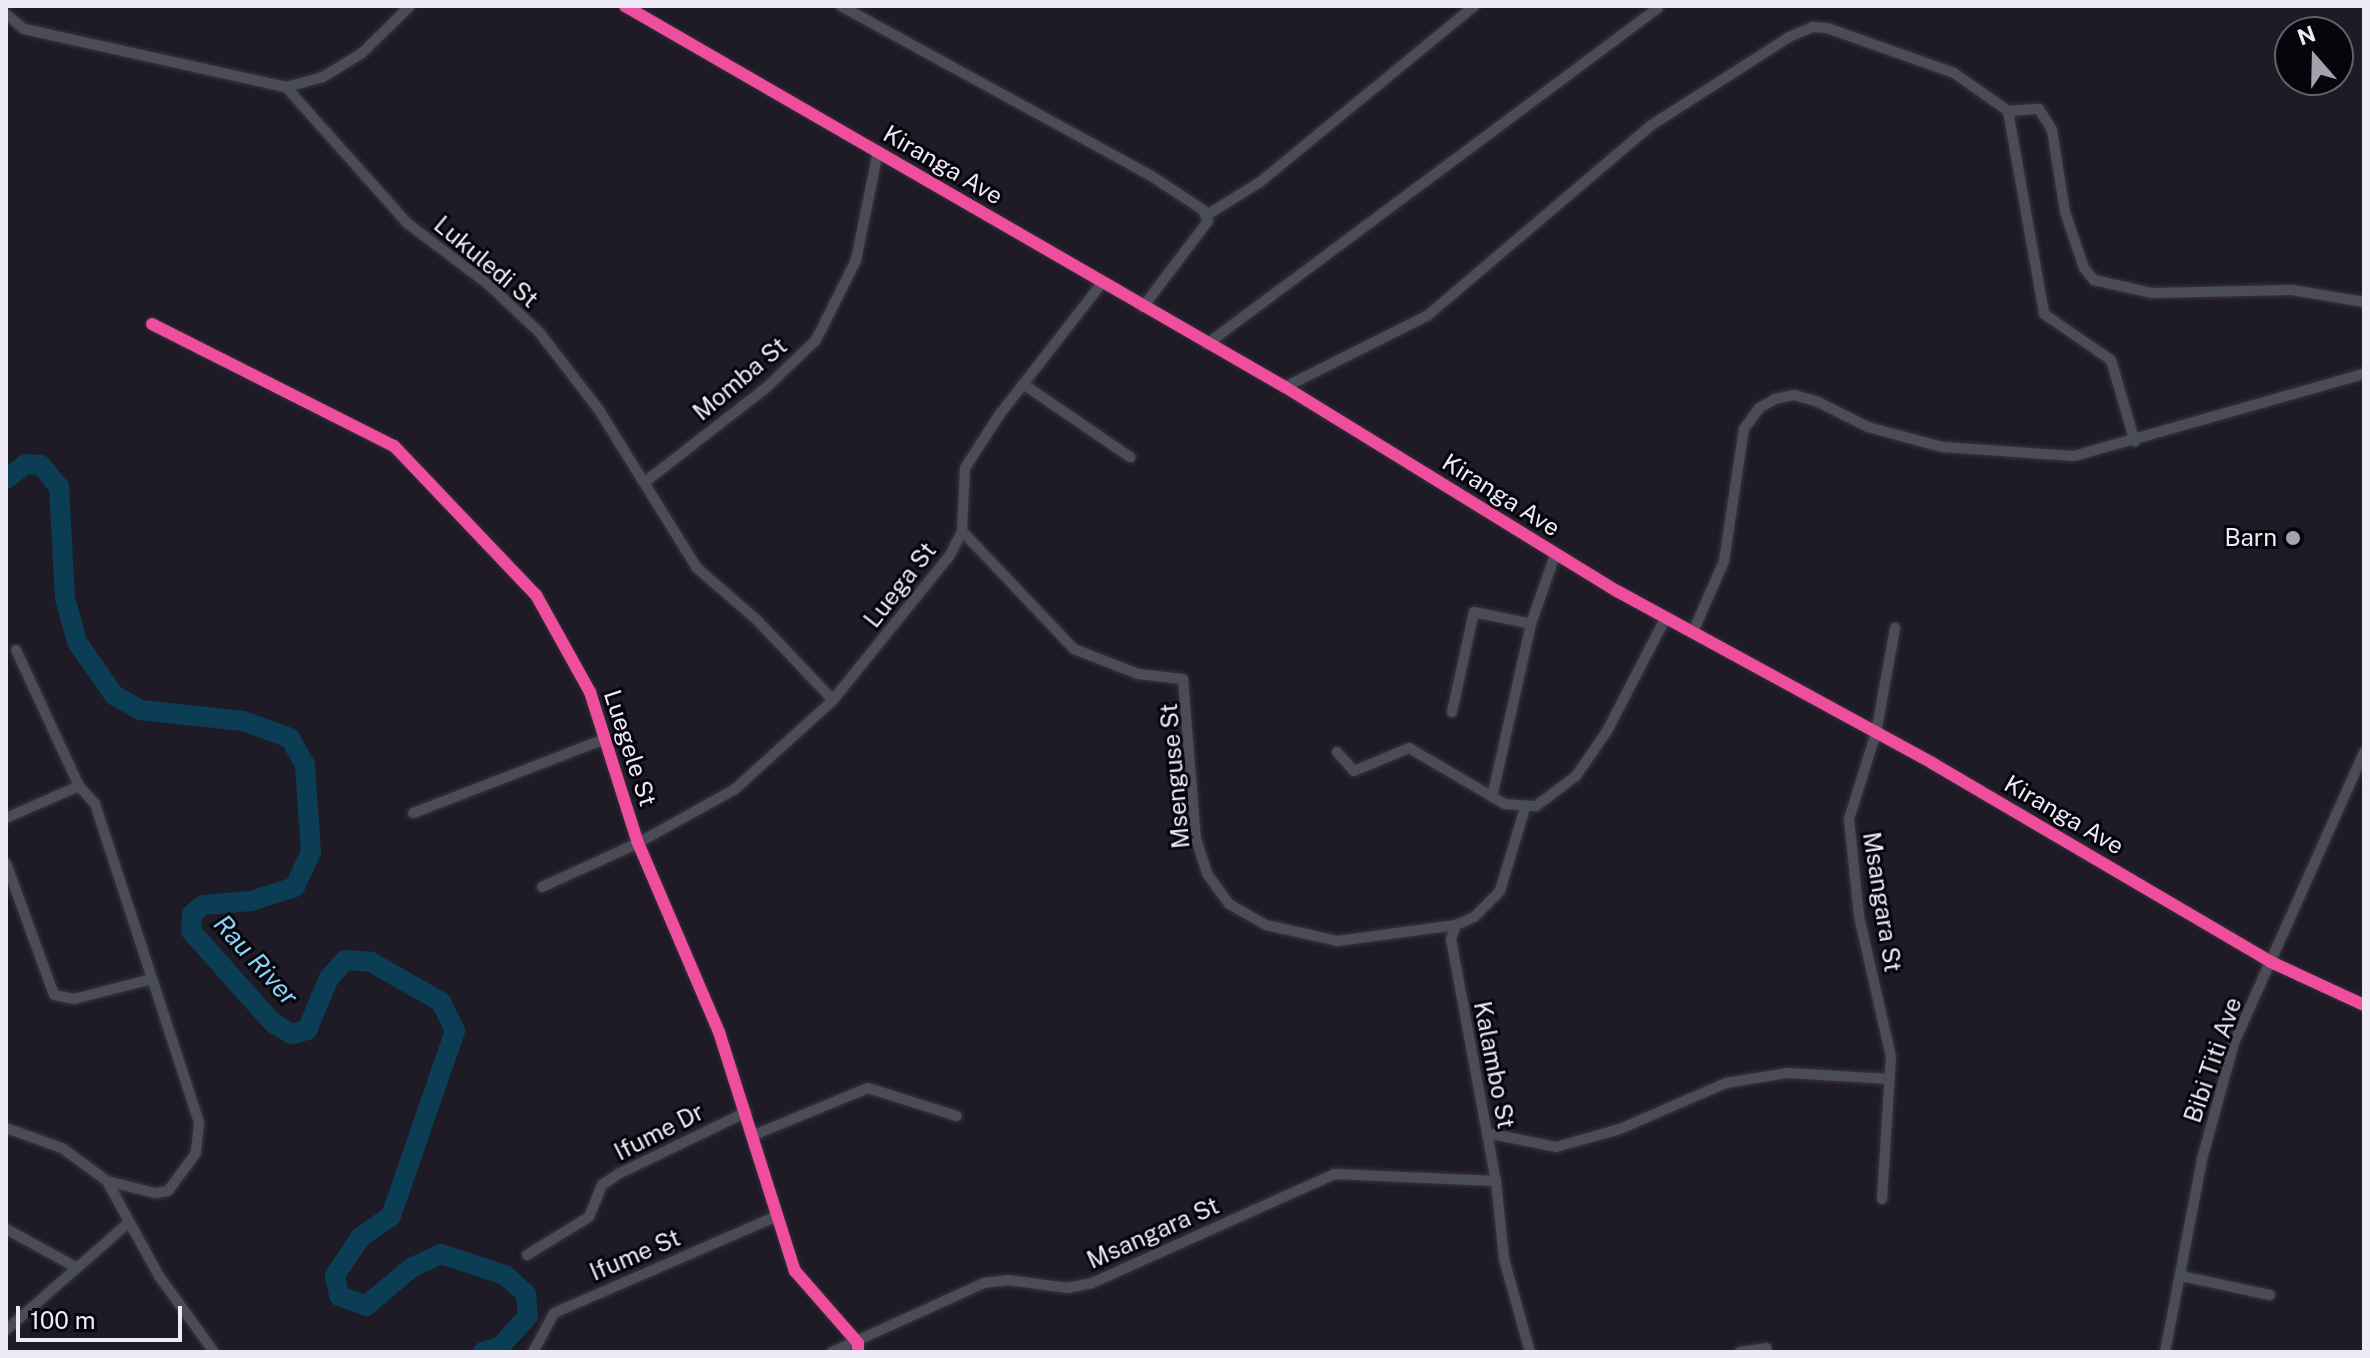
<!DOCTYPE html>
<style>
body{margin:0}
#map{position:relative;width:2370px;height:1358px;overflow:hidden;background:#1f1b26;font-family:"Public Sans",sans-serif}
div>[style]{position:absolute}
.river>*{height:20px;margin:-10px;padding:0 10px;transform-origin:10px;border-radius:10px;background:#0b3e55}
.roads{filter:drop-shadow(0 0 2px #39353e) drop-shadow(0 0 2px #39353e)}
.street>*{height:10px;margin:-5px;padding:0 5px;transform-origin:5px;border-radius:5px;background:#4a4d56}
.cycleway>*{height:12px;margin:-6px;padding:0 6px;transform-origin:6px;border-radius:6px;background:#ef4d9e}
.dots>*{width:22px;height:22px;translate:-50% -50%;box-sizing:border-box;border:4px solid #07050c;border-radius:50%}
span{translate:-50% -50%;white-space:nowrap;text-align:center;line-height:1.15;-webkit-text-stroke:6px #07050c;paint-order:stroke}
.street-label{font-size:24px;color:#eee9f7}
.poi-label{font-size:24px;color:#eee9f7}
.right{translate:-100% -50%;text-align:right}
.water-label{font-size:26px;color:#87d2f9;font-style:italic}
.frame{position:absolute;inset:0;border:8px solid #eee9f7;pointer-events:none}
.north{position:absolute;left:2274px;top:16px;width:80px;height:80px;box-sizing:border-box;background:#07050c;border:2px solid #63606a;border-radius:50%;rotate:340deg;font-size:22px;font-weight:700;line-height:32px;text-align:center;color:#eee9f7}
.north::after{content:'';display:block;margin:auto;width:28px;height:36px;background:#a6a1ae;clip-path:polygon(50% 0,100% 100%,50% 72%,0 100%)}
.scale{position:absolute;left:16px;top:1306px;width:166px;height:36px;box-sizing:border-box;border:4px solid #eee9f7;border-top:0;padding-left:10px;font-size:24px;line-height:28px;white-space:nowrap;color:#eee9f7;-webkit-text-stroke:6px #07050c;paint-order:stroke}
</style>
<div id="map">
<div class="river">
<div style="left:6px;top:479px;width:25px;rotate:-37deg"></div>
<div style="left:26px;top:464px;width:15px;rotate:4deg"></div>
<div style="left:41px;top:465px;width:28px;rotate:51deg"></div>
<div style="left:59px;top:487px;width:111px;rotate:86.9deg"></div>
<div style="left:65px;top:598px;width:46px;rotate:74.7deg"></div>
<div style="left:77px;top:642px;width:65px;rotate:55.1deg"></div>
<div style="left:114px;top:695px;width:30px;rotate:30deg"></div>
<div style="left:140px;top:710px;width:104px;rotate:6.1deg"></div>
<div style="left:243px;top:721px;width:50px;rotate:19.9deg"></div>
<div style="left:290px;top:738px;width:31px;rotate:61deg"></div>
<div style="left:305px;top:765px;width:87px;rotate:86.1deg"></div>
<div style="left:311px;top:852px;width:38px;rotate:115deg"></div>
<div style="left:295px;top:887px;width:46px;rotate:162.3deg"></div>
<div style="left:251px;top:901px;width:48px;rotate:175.2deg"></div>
<div style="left:203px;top:905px;width:14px;rotate:141deg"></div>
<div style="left:192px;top:914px;width:17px;rotate:93deg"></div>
<div style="left:191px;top:931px;width:123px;rotate:48.3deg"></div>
<div style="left:273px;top:1023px;width:22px;rotate:30deg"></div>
<div style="left:292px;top:1034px;width:16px;rotate:-15deg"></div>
<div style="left:307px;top:1030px;width:56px;rotate:-67.1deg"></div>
<div style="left:329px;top:978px;width:24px;rotate:-48deg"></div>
<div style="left:345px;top:960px;width:26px;rotate:4deg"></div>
<div style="left:371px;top:962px;width:81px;rotate:29.7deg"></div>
<div style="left:441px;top:1002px;width:32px;rotate:64deg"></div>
<div style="left:455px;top:1031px;width:196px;rotate:109.1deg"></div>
<div style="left:391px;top:1216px;width:38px;rotate:145deg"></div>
<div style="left:360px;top:1238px;width:45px;rotate:124deg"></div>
<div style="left:335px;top:1275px;width:21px;rotate:79deg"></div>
<div style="left:339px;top:1296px;width:29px;rotate:20deg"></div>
<div style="left:366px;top:1306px;width:59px;rotate:-40.2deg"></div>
<div style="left:411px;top:1268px;width:33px;rotate:-25deg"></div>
<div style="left:441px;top:1254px;width:67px;rotate:18.2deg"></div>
<div style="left:505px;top:1275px;width:28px;rotate:42deg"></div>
<div style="left:526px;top:1294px;width:22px;rotate:85deg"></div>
<div style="left:528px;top:1316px;width:42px;rotate:132.1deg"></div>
<div style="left:500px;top:1347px;width:18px;rotate:164deg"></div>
</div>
<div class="roads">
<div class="street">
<div style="left:625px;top:6px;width:762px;rotate:30deg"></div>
<div style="left:1285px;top:387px;width:390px;rotate:31.6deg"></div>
<div style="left:1617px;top:591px;width:359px;rotate:28.6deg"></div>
<div style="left:1932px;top:763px;width:393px;rotate:30.4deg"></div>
<div style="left:2271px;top:962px;width:102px;rotate:24.8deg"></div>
<div style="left:841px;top:6px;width:352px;rotate:28.7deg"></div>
<div style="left:1150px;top:175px;width:64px;rotate:33.4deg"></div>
<div style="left:1203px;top:210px;width:12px;rotate:66deg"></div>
<div style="left:1208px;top:221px;width:108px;rotate:127.1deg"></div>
<div style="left:6px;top:14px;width:23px;rotate:40deg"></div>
<div style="left:24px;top:29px;width:268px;rotate:12.5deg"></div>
<div style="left:286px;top:87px;width:182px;rotate:48.3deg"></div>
<div style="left:407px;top:223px;width:103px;rotate:37.1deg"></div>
<div style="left:489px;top:285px;width:69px;rotate:43.2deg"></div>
<div style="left:539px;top:332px;width:98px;rotate:52.4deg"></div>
<div style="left:599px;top:410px;width:186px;rotate:58.2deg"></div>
<div style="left:697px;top:568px;width:79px;rotate:40.9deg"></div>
<div style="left:757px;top:620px;width:110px;rotate:46.5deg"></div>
<div style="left:286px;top:87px;width:38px;rotate:-15deg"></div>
<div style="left:323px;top:77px;width:46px;rotate:-31.6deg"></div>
<div style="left:362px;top:53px;width:67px;rotate:-44.4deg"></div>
<div style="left:2008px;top:111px;width:31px;rotate:-4deg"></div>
<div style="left:2039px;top:109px;width:25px;rotate:58deg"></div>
<div style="left:2052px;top:130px;width:83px;rotate:81deg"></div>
<div style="left:2065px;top:212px;width:59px;rotate:71.3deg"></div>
<div style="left:2084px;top:268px;width:16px;rotate:50deg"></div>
<div style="left:2094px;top:280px;width:59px;rotate:12.6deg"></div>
<div style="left:2152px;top:293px;width:140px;rotate:-1.2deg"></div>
<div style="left:2292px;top:290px;width:73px;rotate:9.5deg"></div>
<div style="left:1207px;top:215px;width:62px;rotate:-31.9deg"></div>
<div style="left:1260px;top:182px;width:277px;rotate:-39.4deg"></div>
<div style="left:152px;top:324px;width:271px;rotate:26.8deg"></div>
<div style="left:394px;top:446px;width:206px;rotate:46.4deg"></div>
<div style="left:536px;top:595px;width:111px;rotate:60.9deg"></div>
<div style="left:590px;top:692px;width:158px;rotate:72.4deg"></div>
<div style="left:638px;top:843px;width:206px;rotate:66.8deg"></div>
<div style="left:719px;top:1032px;width:251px;rotate:72.4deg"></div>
<div style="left:795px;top:1271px;width:96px;rotate:48.8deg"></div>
<div style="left:858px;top:1343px;width:9px;rotate:90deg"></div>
<div style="left:1207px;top:344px;width:562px;rotate:-36.69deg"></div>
<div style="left:1023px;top:384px;width:130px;rotate:34.3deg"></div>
<div style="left:1285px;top:387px;width:159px;rotate:-26.6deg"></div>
<div style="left:1427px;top:316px;width:293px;rotate:-40.4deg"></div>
<div style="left:1650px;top:126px;width:165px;rotate:-32.6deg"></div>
<div style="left:1789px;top:37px;width:25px;rotate:-23deg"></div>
<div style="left:1812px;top:27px;width:15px;rotate:4deg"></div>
<div style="left:1827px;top:28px;width:135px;rotate:19.5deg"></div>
<div style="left:1954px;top:73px;width:66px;rotate:35.1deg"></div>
<div style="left:2008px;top:111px;width:206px;rotate:79.9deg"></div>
<div style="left:2044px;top:314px;width:81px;rotate:34.5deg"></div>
<div style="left:2111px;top:360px;width:85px;rotate:73.7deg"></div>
<div style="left:645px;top:482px;width:155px;rotate:-37.9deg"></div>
<div style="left:767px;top:387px;width:68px;rotate:-43.8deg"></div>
<div style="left:816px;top:340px;width:89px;rotate:-63.4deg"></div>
<div style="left:856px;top:260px;width:110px;rotate:-78.5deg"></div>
<div style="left:962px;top:531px;width:163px;rotate:46.5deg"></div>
<div style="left:1074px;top:649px;width:69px;rotate:21.3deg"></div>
<div style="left:1138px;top:674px;width:45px;rotate:6.3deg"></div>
<div style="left:1183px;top:679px;width:161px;rotate:85.4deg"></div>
<div style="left:1196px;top:839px;width:38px;rotate:72deg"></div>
<div style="left:1208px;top:875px;width:36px;rotate:54deg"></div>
<div style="left:1229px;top:904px;width:43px;rotate:29.6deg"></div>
<div style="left:1266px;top:925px;width:74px;rotate:12.5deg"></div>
<div style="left:1338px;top:941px;width:119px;rotate:-7.7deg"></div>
<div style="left:1693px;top:632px;width:77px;rotate:-66.4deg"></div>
<div style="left:1724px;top:561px;width:134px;rotate:-81.4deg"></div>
<div style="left:1744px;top:429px;width:26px;rotate:-54deg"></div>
<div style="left:1759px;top:408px;width:18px;rotate:-29deg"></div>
<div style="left:1775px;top:399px;width:19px;rotate:-12deg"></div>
<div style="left:1794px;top:395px;width:25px;rotate:16deg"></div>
<div style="left:1818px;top:402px;width:56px;rotate:26.6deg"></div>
<div style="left:1868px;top:427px;width:77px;rotate:15.1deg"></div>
<div style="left:1942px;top:447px;width:132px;rotate:3.9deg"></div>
<div style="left:2074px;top:456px;width:301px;rotate:-15.8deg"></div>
<div style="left:16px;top:650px;width:150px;rotate:65.1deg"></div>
<div style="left:1452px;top:712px;width:102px;rotate:-77.6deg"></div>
<div style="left:1474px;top:612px;width:58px;rotate:11.9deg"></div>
<div style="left:1337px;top:752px;width:25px;rotate:48deg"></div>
<div style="left:1354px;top:771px;width:60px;rotate:-22.7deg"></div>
<div style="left:1409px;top:748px;width:111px;rotate:30.3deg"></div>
<div style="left:1505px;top:804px;width:31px;rotate:4deg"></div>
<div style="left:1536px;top:806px;width:50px;rotate:-36.9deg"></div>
<div style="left:1576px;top:776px;width:55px;rotate:-55.4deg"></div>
<div style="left:1607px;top:731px;width:128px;rotate:-62.6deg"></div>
<div style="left:1492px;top:797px;width:177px;rotate:-77.3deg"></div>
<div style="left:1531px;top:624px;width:73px;rotate:-70.8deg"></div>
<div style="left:1525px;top:808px;width:87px;rotate:106.8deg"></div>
<div style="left:1500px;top:891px;width:37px;rotate:135deg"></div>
<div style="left:1474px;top:917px;width:20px;rotate:156deg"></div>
<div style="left:1456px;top:925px;width:15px;rotate:110deg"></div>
<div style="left:1451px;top:939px;width:246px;rotate:79.5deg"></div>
<div style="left:1496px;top:1181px;width:78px;rotate:84.1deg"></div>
<div style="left:1504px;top:1259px;width:97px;rotate:74.4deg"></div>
<div style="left:413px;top:813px;width:206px;rotate:-21.1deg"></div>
<div style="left:6px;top:818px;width:80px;rotate:-23.7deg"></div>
<div style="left:79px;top:786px;width:24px;rotate:48deg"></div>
<div style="left:95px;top:804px;width:336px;rotate:71.9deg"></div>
<div style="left:199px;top:1123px;width:30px;rotate:96deg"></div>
<div style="left:196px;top:1153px;width:47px;rotate:126.4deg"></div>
<div style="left:168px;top:1191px;width:13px;rotate:171deg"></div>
<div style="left:155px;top:1193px;width:49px;rotate:-166deg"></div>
<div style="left:6px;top:863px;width:140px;rotate:70deg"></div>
<div style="left:54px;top:995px;width:20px;rotate:11deg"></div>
<div style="left:74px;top:999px;width:81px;rotate:-14.4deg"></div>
<div style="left:542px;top:887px;width:106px;rotate:-24.6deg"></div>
<div style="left:638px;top:843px;width:111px;rotate:-29.1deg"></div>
<div style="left:735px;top:789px;width:132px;rotate:-42.2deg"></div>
<div style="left:833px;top:700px;width:186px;rotate:-51.1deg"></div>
<div style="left:950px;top:555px;width:27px;rotate:-63deg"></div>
<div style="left:962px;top:531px;width:63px;rotate:-87.3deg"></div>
<div style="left:965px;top:468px;width:64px;rotate:-57.1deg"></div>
<div style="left:1000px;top:414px;width:166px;rotate:-52.1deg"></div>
<div style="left:6px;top:1128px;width:59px;rotate:19.7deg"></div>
<div style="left:62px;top:1148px;width:56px;rotate:36.3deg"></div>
<div style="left:107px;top:1181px;width:108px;rotate:61.3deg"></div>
<div style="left:159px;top:1276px;width:94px;rotate:54.1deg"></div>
<div style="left:1487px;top:1133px;width:70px;rotate:11.5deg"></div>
<div style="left:1556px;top:1147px;width:66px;rotate:-15.7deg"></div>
<div style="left:1620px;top:1129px;width:116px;rotate:-23.5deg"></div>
<div style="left:1726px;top:1083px;width:63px;rotate:-9.2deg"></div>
<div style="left:1788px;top:1073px;width:101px;rotate:3.4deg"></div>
<div style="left:754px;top:1135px;width:123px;rotate:-22.4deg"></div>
<div style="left:868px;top:1088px;width:93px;rotate:17.5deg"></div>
<div style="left:1882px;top:1199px;width:142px;rotate:-86.4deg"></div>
<div style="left:1891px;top:1057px;width:145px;rotate:-102.8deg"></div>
<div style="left:1859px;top:916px;width:98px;rotate:-95.9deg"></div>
<div style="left:1849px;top:819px;width:90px;rotate:-72.6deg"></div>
<div style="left:1876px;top:733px;width:107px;rotate:-79.7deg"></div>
<div style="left:6px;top:1229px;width:77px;rotate:28.6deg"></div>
<div style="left:527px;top:1255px;width:73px;rotate:-31.5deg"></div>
<div style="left:589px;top:1217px;width:35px;rotate:-68deg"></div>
<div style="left:602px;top:1185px;width:22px;rotate:-34deg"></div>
<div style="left:620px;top:1173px;width:140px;rotate:-25.8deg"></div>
<div style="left:2181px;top:1276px;width:91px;rotate:12.1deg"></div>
<div style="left:6px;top:1330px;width:161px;rotate:-41.2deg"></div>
<div style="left:533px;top:1352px;width:44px;rotate:-61.7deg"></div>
<div style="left:554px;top:1313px;width:241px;rotate:-23.5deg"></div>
<div style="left:832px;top:1352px;width:167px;rotate:-24.4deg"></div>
<div style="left:984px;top:1283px;width:24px;rotate:-7deg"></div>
<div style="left:1008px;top:1280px;width:60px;rotate:7.7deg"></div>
<div style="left:1067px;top:1288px;width:25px;rotate:-11deg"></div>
<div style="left:1092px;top:1283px;width:265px;rotate:-24.2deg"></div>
<div style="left:1334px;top:1174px;width:162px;rotate:2.5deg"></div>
<div style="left:1740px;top:1352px;width:27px;rotate:-8deg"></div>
<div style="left:2165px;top:1352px;width:197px;rotate:-79.1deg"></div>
<div style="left:2202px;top:1159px;width:120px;rotate:-74.6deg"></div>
<div style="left:2234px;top:1043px;width:319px;rotate:-65.9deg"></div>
</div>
</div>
<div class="cycleway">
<div style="left:625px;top:6px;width:762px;rotate:30deg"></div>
<div style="left:1285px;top:387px;width:390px;rotate:31.6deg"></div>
<div style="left:1617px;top:591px;width:359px;rotate:28.6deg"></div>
<div style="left:1932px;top:763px;width:393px;rotate:30.4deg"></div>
<div style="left:2271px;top:962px;width:102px;rotate:24.8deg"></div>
<div style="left:152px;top:324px;width:271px;rotate:26.8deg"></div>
<div style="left:394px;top:446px;width:206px;rotate:46.4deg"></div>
<div style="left:536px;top:595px;width:111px;rotate:60.9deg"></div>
<div style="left:590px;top:692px;width:158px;rotate:72.4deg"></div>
<div style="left:638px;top:843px;width:206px;rotate:66.8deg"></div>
<div style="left:719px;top:1032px;width:251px;rotate:72.4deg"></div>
<div style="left:795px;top:1271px;width:96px;rotate:48.8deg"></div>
<div style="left:858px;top:1343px;width:9px;rotate:90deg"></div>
</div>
<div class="dots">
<div style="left:2293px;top:538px;background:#a6a1ae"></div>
</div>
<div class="street-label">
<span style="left:943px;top:165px;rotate:30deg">Kiranga Ave</span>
<span style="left:486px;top:262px;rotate:40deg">Lukuledi St</span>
<span style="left:740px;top:379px;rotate:-40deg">Momba St</span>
<span style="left:1501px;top:495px;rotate:32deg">Kiranga Ave</span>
<span style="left:900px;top:585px;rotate:-52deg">Luega St</span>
<span style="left:630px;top:748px;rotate:72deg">Luegele St</span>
<span style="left:1175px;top:776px;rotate:-95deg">Msenguse St</span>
<span style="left:2064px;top:815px;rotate:30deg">Kiranga Ave</span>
<span style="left:1882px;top:902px;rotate:81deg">Msangara St</span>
<span style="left:2213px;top:1060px;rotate:-71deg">Bibi Titi Ave</span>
<span style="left:1494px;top:1065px;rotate:79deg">Kalambo St</span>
<span style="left:659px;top:1132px;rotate:-27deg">Ifume Dr</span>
<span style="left:1153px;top:1233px;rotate:-24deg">Msangara St</span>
<span style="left:635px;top:1255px;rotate:-23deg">Ifume St</span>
</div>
<div class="poi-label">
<span class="right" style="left:2277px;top:538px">Barn</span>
</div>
<div class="water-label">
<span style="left:256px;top:960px;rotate:48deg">Rau River</span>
</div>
<div class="frame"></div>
<div class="north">N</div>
<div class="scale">100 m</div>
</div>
